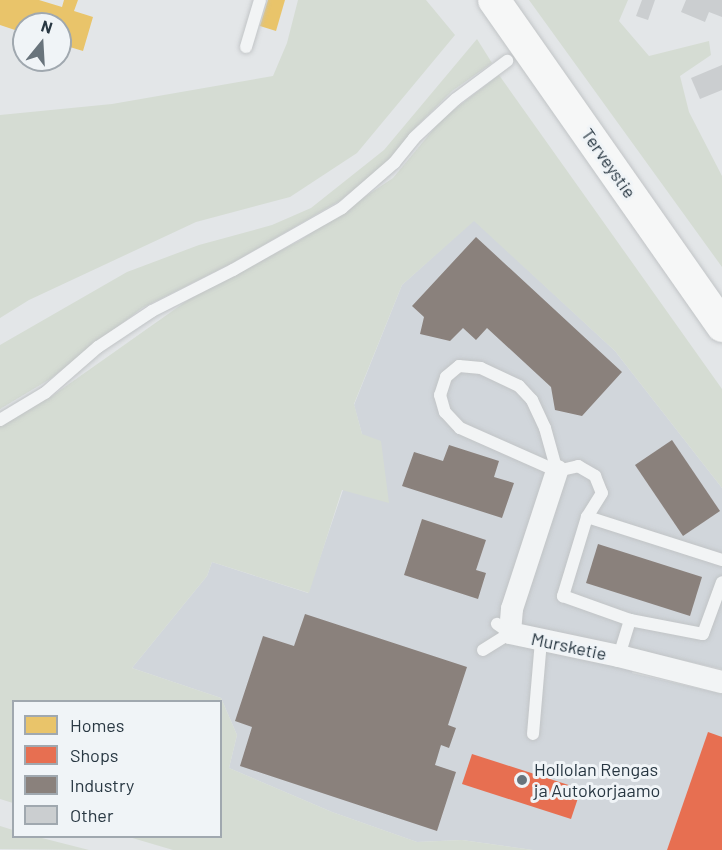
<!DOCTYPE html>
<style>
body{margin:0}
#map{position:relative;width:722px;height:850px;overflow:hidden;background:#e3e6e8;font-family:Barlow,sans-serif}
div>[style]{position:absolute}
.built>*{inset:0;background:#d1d6db}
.green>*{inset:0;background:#d5dcd3}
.homes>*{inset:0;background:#e9c46a}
.shops>*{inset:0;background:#e76f51}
.industry>*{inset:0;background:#8a817c}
.building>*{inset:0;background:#cbced0}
.roads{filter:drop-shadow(0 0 2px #c1c4c6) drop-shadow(0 0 2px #c1c4c6)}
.lane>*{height:12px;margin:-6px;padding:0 6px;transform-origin:6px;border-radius:6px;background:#f2f4f5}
.street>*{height:22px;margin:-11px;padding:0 11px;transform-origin:11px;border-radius:11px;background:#f2f4f5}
.secondary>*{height:32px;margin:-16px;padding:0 16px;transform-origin:16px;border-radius:16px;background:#f6f7f7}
.dots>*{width:16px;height:16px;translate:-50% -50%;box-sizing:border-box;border:3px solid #f0f4f7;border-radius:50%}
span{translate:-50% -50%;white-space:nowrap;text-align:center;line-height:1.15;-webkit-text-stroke:6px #f0f4f7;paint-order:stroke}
.street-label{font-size:18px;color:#283742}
.poi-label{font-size:18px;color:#283742}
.left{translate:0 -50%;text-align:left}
.legend{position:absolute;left:12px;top:700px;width:210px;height:138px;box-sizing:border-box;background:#f0f4f7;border:2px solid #a0a8af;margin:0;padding:8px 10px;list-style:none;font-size:18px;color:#283742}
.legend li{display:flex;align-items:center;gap:12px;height:30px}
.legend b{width:30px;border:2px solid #a0a8af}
.north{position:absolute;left:12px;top:12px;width:60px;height:60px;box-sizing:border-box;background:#f0f4f7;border:2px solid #a0a8af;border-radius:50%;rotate:18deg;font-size:16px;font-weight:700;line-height:24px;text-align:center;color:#283742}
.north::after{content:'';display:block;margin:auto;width:21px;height:27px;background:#69747c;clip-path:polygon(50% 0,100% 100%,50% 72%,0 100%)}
</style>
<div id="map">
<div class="built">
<div style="clip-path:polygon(474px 220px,615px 351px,722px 488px,722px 669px,637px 650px,632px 673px,722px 694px,722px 850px,533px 850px,462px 840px,417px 842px,332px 812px,229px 768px,237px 735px,221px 698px,132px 668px,207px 576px,212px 562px,308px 593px,362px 434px,354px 405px,402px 285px)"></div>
</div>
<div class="green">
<div style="clip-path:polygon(298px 0,426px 0,455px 35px,357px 153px,290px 197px,196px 222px,29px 300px,0 318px,0 115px,112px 104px,273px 76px,287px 43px)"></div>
<div style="clip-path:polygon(529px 0,628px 0,619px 21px,649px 56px,709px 41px,711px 55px,680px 76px,689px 112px,722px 176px,722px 267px)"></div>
<div style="clip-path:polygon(477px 39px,492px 63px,452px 91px,413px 130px,389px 161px,341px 200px,234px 262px,142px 308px,50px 379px,0 409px,0 345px,127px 272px,199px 245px,272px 225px,311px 208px,384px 150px)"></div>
<div style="clip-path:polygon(499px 75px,722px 389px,722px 488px,615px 351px,474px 221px,402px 285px,354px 404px,362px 434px,381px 441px,389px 503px,342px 490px,309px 593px,212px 562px,207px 576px,132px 668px,221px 698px,237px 735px,229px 768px,332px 812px,417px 842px,462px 840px,533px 850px,173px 850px,129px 837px,220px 836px,220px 702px,14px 702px,13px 803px,0 799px,0 425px,52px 396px,195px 295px,299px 241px,393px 178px,442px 119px)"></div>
<div style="clip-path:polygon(0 826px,13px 830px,14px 836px,38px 837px,89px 850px,0 849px)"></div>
</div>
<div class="homes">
<div style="clip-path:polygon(0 0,39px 0,62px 7px,64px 0,78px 0,74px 11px,93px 17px,83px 51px,60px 44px,60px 24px,24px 24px,24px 33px,0 25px)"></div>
<div style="clip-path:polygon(268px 0,285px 0,276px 31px,260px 26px)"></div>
</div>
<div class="shops">
<div style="clip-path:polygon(708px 732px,722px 737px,722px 850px,667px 850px)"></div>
<div style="clip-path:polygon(472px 754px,581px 789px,571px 819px,462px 784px)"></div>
</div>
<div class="industry">
<div style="clip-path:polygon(476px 237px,622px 372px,582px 416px,555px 410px,551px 387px,487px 328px,476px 340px,463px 328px,450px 341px,420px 334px,424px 317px,412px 306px)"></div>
<div style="clip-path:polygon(672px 440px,720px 511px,683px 536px,635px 465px)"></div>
<div style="clip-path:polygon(449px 445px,499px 461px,494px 477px,514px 483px,502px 518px,402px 486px,414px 452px,443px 461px)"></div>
<div style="clip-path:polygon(422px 519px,486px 540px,476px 570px,486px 573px,478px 599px,404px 575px)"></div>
<div style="clip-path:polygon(598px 544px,702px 577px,690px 616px,586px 583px)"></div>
<div style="clip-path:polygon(305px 614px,467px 667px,448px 725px,456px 728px,449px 748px,441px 745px,435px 765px,456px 772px,437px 831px,240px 766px,252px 727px,235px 721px,263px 636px,294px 646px)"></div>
</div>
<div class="building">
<div style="clip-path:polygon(642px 0,655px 0,648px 20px,636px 16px)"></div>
<div style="clip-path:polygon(686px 0,722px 0,722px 17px,709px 12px,705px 22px,681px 12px)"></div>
<div style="clip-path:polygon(722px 65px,722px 90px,700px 99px,691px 78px)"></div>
</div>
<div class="roads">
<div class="lane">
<div style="left:246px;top:47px;width:49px;rotate:-73.4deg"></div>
<div style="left:0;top:420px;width:52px;rotate:-31deg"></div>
<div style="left:45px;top:393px;width:70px;rotate:-41deg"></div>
<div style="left:98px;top:347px;width:65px;rotate:-33.7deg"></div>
<div style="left:152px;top:311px;width:91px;rotate:-26.8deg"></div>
<div style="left:233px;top:270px;width:125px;rotate:-29.6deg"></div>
<div style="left:342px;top:208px;width:69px;rotate:-40.9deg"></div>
<div style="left:394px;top:163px;width:32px;rotate:-51deg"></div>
<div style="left:414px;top:138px;width:57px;rotate:-42.9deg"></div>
<div style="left:456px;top:99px;width:64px;rotate:-36.7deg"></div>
<div style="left:557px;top:471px;width:45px;rotate:-105.6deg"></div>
<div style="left:545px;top:428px;width:31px;rotate:-115deg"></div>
<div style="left:532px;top:400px;width:19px;rotate:-133deg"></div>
<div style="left:519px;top:386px;width:42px;rotate:-154.7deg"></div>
<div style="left:481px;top:368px;width:22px;rotate:-175deg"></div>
<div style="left:459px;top:366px;width:17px;rotate:140deg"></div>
<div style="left:446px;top:377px;width:19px;rotate:108deg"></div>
<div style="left:440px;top:395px;width:18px;rotate:74deg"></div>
<div style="left:445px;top:412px;width:22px;rotate:47deg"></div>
<div style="left:460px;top:428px;width:106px;rotate:23.9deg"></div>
<div style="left:557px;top:471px;width:22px;rotate:-13deg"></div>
<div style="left:578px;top:466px;width:20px;rotate:30deg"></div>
<div style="left:595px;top:476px;width:18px;rotate:68deg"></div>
<div style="left:602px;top:493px;width:28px;rotate:122deg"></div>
<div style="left:722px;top:560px;width:142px;rotate:-162.3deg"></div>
<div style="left:587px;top:517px;width:83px;rotate:106.9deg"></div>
<div style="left:563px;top:596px;width:71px;rotate:19.7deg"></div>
<div style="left:630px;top:620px;width:74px;rotate:10.9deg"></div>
<div style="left:703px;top:634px;width:55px;rotate:-69.9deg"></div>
<div style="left:483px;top:650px;width:32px;rotate:-32deg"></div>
<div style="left:510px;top:633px;width:16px;rotate:-145deg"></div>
<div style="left:619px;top:656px;width:38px;rotate:-73deg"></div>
<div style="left:533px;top:734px;width:94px;rotate:-85.1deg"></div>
</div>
<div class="street">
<div style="left:557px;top:471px;width:145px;rotate:108.1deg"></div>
<div style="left:512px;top:609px;width:24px;rotate:95deg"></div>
<div style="left:510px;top:633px;width:111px;rotate:11.9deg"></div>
<div style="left:619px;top:656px;width:106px;rotate:14.2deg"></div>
</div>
<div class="secondary">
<div style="left:494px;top:0;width:398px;rotate:55deg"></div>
</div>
</div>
<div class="dots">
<div style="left:522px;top:780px;background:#69747c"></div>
</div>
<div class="street-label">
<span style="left:609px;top:163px;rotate:55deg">Terveystie</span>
<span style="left:569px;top:646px;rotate:12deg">Mursketie</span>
</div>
<div class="poi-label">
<span class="left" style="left:534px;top:780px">Hollolan Rengas<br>ja Autokorjaamo</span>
</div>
<ul class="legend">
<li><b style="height:16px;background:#e9c46a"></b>Homes</li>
<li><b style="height:16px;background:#e76f51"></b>Shops</li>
<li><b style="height:16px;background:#8a817c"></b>Industry</li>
<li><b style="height:16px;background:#cbced0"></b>Other</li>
</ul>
<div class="north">N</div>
</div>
